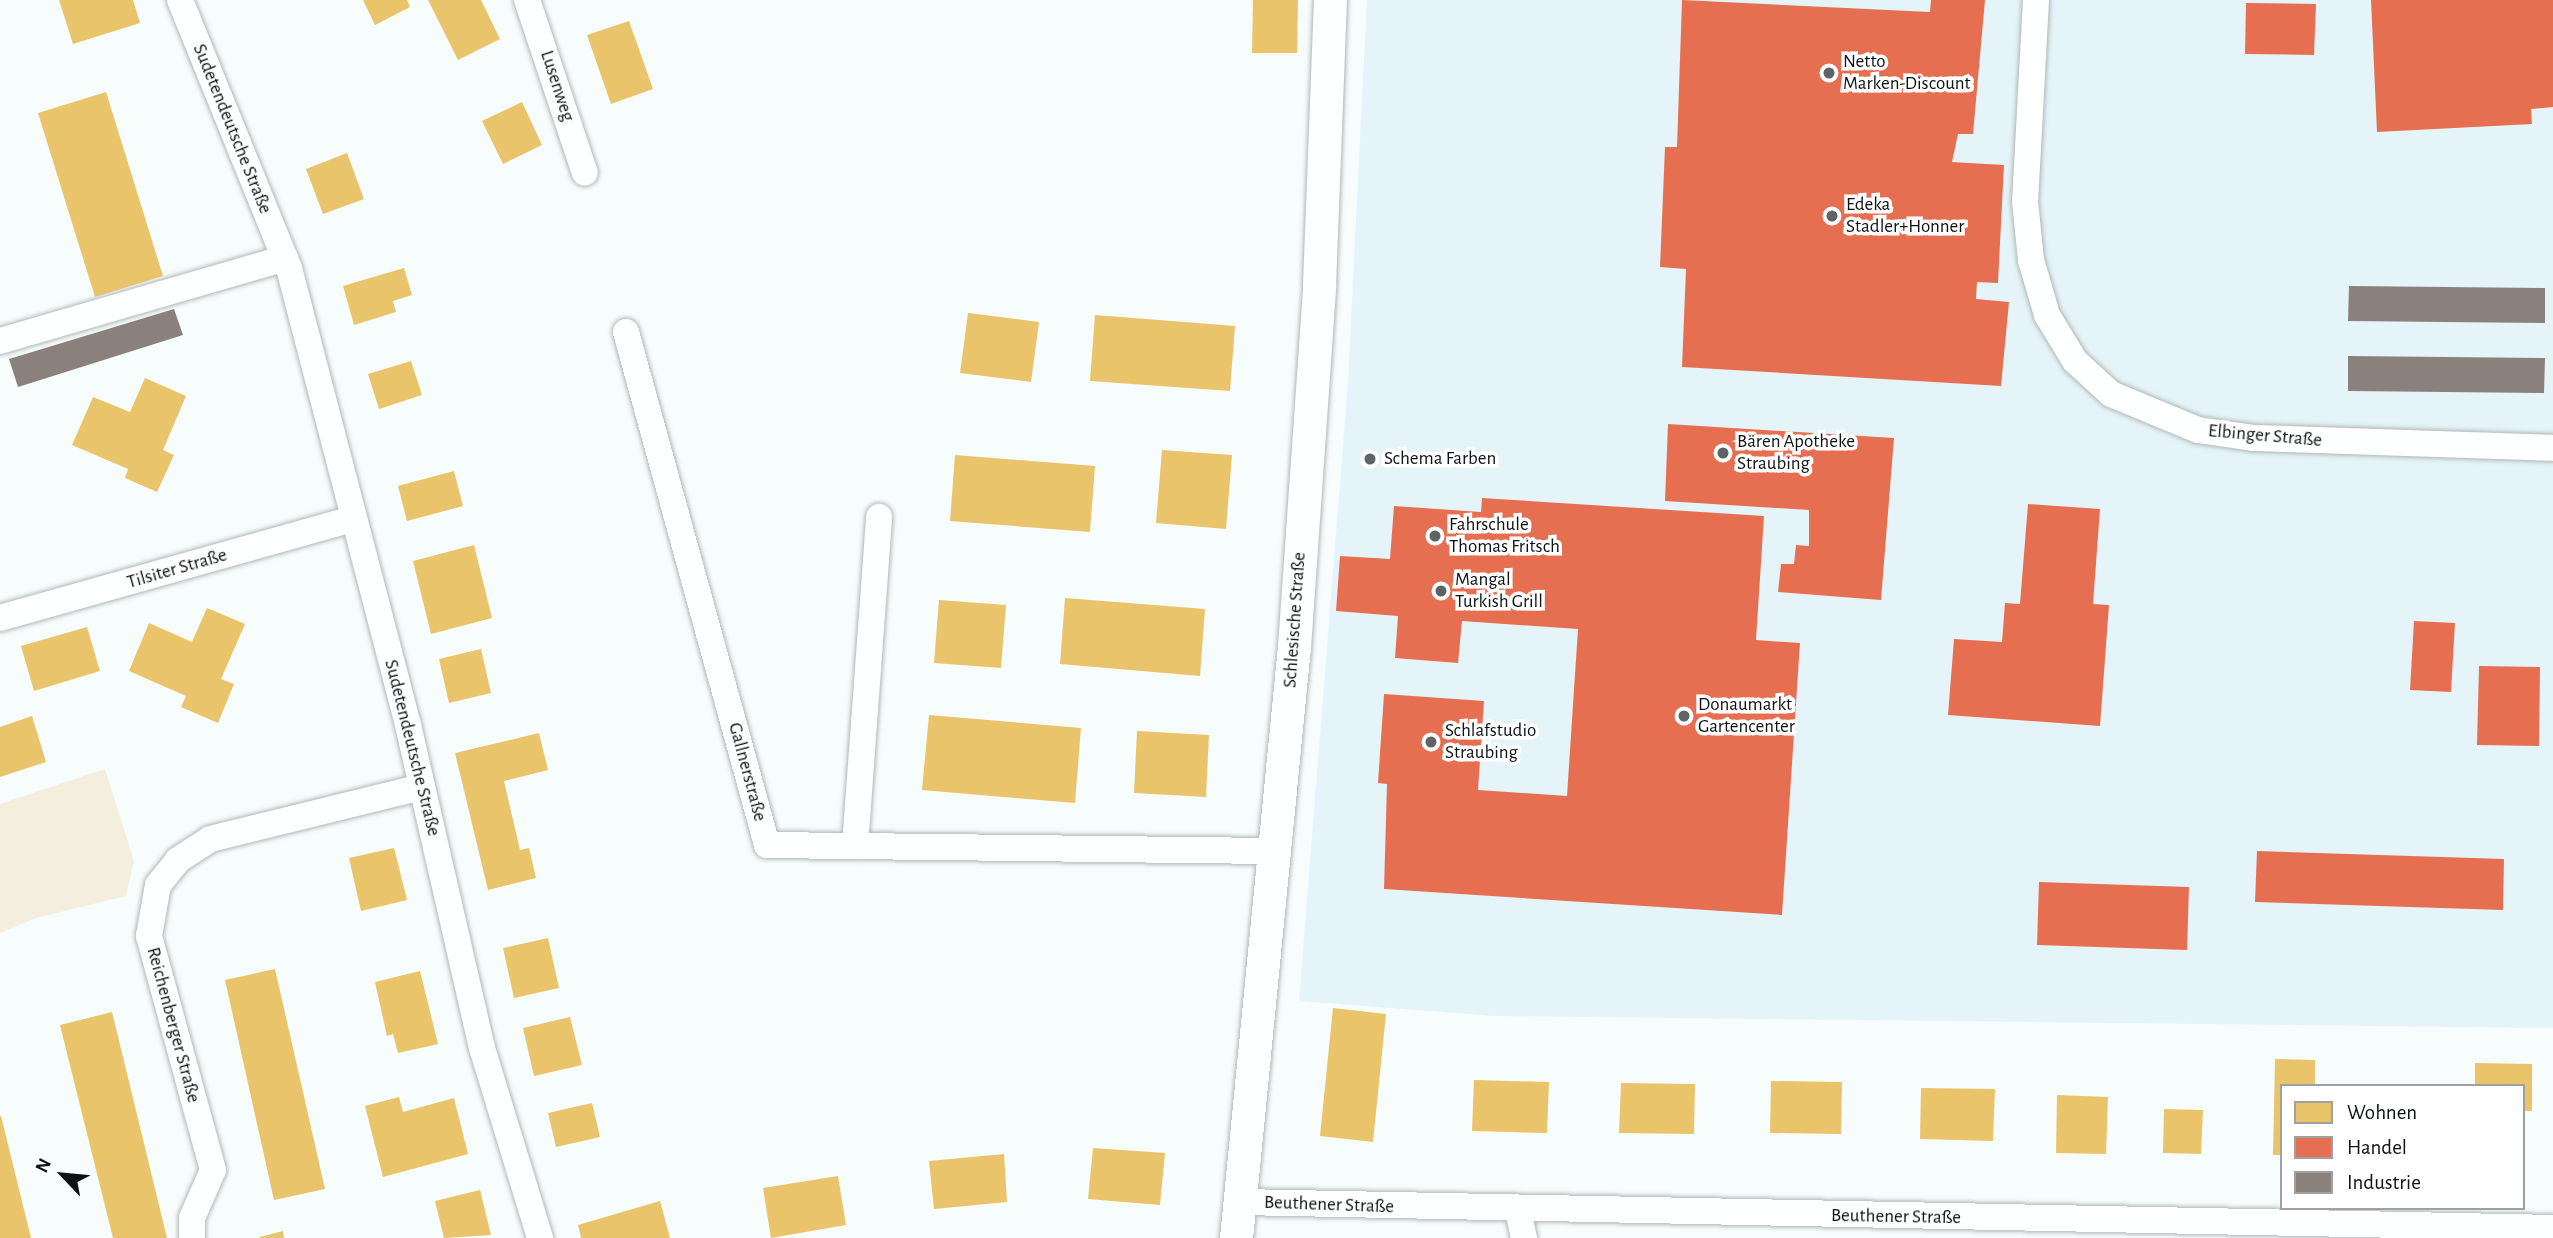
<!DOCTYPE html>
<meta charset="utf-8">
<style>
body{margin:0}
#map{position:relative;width:2553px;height:1238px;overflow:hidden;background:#f7fcfc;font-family:"Alegreya Sans",sans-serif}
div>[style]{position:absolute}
.built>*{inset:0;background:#e4f4f8}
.green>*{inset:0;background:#f4eede}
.homes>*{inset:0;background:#e9c46a}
.shops>*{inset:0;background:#e76f51}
.industry>*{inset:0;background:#8a817c}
.roads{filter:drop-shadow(0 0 2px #b2b7b8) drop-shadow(0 0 2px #b2b7b8)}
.minor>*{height:26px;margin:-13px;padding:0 13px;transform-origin:13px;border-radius:13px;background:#feffff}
.tertiary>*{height:33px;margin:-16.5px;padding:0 16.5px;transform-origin:16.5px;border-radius:16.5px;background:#feffff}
.dots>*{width:19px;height:19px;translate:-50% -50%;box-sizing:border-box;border:4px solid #fff;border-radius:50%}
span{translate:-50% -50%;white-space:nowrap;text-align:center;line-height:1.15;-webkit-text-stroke:7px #fff;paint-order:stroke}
.poi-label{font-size:19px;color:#0c1213}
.left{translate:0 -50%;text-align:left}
.street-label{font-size:19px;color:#0c1213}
.legend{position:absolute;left:2280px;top:1084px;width:245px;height:126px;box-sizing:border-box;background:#fff;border:2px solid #9ea0a1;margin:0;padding:9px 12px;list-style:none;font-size:21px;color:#0c1213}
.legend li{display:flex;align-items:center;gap:14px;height:35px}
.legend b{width:35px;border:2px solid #9ea0a1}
.north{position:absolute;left:28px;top:1140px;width:70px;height:70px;-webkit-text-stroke:5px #fff;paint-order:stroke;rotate:296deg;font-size:19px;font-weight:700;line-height:28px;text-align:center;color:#0c1213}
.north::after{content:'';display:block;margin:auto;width:24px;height:32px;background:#0c1213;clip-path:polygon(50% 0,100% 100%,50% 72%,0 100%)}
</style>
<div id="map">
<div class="built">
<div style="clip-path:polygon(1367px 0,2553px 0,2553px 1028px,1494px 1016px,1299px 1001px,1348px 383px)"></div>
</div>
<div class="green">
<div style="clip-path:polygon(105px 769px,134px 861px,126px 896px,36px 918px,0 933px,0 804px)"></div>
</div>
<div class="homes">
<div style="clip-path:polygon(59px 0,133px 0,140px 23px,73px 44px)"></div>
<div style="clip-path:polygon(363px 0,407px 0,410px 7px,375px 25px)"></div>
<div style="clip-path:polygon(428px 0,481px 0,500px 39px,458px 60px)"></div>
<div style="clip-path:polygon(1253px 0,1298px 0,1297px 53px,1252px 53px)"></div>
<div style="clip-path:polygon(629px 21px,653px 89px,611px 104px,587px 35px)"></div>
<div style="clip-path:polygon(106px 92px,163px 276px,95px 297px,38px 113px)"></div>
<div style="clip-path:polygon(522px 102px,542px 145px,503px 164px,482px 121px)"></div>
<div style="clip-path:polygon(347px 153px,364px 199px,323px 214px,306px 169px)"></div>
<div style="clip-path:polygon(404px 268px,412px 295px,393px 301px,396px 312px,354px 325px,343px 286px)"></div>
<div style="clip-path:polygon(968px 313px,1039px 322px,1031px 382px,960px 373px)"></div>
<div style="clip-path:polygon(1095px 315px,1235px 326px,1230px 391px,1090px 381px)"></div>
<div style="clip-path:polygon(411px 361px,422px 395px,379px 409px,368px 374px)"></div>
<div style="clip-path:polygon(145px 378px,186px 396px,163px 450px,174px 455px,157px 492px,125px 478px,128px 469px,72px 445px,93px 397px,130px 412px)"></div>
<div style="clip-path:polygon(1162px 450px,1232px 455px,1226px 529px,1156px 523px)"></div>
<div style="clip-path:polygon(955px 455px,1095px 466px,1090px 532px,950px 521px)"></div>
<div style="clip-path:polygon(454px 471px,463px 506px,407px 521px,398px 486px)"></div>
<div style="clip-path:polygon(474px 545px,492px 618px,431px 634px,413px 561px)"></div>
<div style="clip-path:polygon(1065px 598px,1205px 609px,1200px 676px,1060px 664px)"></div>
<div style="clip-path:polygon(939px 600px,1006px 605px,1001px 668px,934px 663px)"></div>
<div style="clip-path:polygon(207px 608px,245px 624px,221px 679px,234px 684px,218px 723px,181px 707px,186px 696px,129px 671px,149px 623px,192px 642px)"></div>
<div style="clip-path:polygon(87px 627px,100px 671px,34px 691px,21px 646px)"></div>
<div style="clip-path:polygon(481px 649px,491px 693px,449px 703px,439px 659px)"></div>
<div style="clip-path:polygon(929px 715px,1081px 728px,1075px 803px,922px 790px)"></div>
<div style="clip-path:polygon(32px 716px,46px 762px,0 777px,0 727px)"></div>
<div style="clip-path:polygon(1137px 731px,1209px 735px,1206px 797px,1134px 793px)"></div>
<div style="clip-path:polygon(539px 733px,548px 770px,504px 781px,520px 850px,529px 848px,536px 878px,488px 890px,455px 753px)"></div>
<div style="clip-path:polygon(394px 848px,407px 900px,361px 911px,349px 858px)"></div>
<div style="clip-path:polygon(548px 938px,559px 988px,514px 998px,503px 948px)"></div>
<div style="clip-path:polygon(275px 969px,325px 1189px,274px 1200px,225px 980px)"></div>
<div style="clip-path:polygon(420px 971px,438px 1044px,398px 1053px,393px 1034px,387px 1036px,375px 982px)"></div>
<div style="clip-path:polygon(1333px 1008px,1386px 1014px,1373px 1142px,1320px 1136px)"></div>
<div style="clip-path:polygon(112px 1012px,167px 1238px,113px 1238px,60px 1025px)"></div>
<div style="clip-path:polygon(570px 1017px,582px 1065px,534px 1076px,523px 1028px)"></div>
<div style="clip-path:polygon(2275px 1059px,2315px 1060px,2315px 1086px,2282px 1086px,2282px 1155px,2273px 1155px)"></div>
<div style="clip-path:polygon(2475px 1063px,2532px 1064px,2532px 1111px,2523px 1111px,2523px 1086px,2475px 1086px)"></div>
<div style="clip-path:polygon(1474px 1080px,1549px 1082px,1547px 1133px,1472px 1131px)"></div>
<div style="clip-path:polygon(1771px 1081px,1842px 1082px,1841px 1134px,1770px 1133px)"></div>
<div style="clip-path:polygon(1621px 1083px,1695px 1084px,1694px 1134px,1619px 1133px)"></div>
<div style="clip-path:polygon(1921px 1088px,1995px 1089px,1993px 1141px,1920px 1139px)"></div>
<div style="clip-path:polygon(2057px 1095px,2108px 1097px,2106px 1154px,2056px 1153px)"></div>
<div style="clip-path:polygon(399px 1097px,403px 1112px,454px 1098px,468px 1154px,383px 1177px,365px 1106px)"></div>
<div style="clip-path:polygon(592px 1103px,600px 1137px,556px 1147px,548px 1113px)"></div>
<div style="clip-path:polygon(2164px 1109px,2203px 1110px,2201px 1154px,2163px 1153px)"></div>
<div style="clip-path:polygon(0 1116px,1px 1116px,31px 1238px,0 1238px)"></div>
<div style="clip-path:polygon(1093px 1148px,1165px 1153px,1160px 1205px,1088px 1199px)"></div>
<div style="clip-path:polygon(1004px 1154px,1007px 1202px,934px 1209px,929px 1161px)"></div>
<div style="clip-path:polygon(838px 1176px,846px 1225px,771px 1238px,763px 1188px)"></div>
<div style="clip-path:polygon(480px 1190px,491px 1235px,444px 1238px,435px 1201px)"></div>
<div style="clip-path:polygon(660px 1201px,670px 1238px,581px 1238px,578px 1225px)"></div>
<div style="clip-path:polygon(283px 1231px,284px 1238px,260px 1238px,260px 1237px)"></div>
</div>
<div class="shops">
<div style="clip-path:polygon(1682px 0,1930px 12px,1931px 0,1985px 0,1973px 134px,1958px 134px,1952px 162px,2004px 165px,1998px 283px,1977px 282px,1976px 299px,2009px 302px,2001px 386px,1682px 367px,1686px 269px,1660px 267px,1665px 147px,1677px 147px)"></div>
<div style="clip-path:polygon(2371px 0,2553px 0,2553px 107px,2531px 109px,2532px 124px,2377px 132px)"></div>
<div style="clip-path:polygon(2246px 3px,2316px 4px,2314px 55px,2245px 54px)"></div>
<div style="clip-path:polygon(1668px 424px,1894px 438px,1881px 600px,1778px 592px,1781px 564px,1794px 564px,1796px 545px,1809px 546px,1809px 510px,1665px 501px)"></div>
<div style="clip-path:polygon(1482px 498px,1764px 516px,1756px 640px,1800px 643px,1782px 915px,1384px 889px,1387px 784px,1378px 783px,1384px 694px,1484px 701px,1478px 790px,1567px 796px,1578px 629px,1462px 621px,1458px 663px,1395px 658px,1398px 616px,1336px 611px,1340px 556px,1390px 559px,1394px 506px,1481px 512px)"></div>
<div style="clip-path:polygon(2028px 504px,2100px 509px,2093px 604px,2109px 605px,2100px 726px,1948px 715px,1954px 639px,2002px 642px,2005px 603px,2020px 604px)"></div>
<div style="clip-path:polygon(2414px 621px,2455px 623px,2451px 692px,2410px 690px)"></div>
<div style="clip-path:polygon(2479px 666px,2540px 667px,2539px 746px,2477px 745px)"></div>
<div style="clip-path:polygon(2257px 851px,2504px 859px,2503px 910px,2255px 902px)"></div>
<div style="clip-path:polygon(2039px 882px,2189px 887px,2187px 950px,2037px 945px)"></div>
</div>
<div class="industry">
<div style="clip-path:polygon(2349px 286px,2545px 288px,2545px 323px,2348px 321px)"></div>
<div style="clip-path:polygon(174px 309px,183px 335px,18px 387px,9px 359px)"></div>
<div style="clip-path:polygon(2348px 356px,2545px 358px,2544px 393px,2348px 391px)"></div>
</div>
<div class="roads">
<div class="minor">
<div style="left:180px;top:0;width:289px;rotate:67.9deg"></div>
<div style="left:289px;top:268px;width:472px;rotate:75.4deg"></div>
<div style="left:408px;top:725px;width:331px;rotate:77.1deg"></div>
<div style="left:482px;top:1048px;width:199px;rotate:73deg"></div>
<div style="left:527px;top:0;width:182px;rotate:71.5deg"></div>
<div style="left:2036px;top:0;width:201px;rotate:93.1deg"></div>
<div style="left:2025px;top:201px;width:59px;rotate:84.2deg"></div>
<div style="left:2031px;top:260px;width:57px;rotate:73.8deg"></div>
<div style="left:2047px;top:315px;width:54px;rotate:58.7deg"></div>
<div style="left:2075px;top:361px;width:49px;rotate:42.5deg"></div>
<div style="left:2111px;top:394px;width:94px;rotate:22.5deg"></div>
<div style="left:2198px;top:430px;width:57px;rotate:8.1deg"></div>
<div style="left:2254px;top:438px;width:299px;rotate:1.9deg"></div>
<div style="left:626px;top:332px;width:532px;rotate:74.63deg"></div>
<div style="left:767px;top:845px;width:507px;rotate:0.68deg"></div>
<div style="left:0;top:341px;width:297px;rotate:-16.2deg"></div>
<div style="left:0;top:618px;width:367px;rotate:-15.7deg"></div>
<div style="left:855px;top:846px;width:330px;rotate:-85.8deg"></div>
<div style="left:1239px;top:1202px;width:1314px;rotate:1.13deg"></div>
<div style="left:1518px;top:1210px;width:29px;rotate:78deg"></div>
<div style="left:192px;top:1238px;width:20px;rotate:-90deg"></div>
<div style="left:192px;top:1218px;width:52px;rotate:-66.4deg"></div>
<div style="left:213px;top:1170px;width:243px;rotate:-105.3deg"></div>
<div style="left:149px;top:936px;width:52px;rotate:-80deg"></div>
<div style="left:158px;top:885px;width:32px;rotate:-51deg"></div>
<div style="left:178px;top:860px;width:38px;rotate:-33deg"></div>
<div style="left:210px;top:839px;width:218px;rotate:-13.8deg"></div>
</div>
<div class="tertiary">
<div style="left:1236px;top:1238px;width:594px;rotate:-84.4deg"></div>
<div style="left:1294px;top:647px;width:363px;rotate:-86deg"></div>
<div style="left:1319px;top:285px;width:285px;rotate:-87.8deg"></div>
</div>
</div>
<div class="dots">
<div style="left:1829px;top:73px;background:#5e6465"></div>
<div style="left:1832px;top:216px;background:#5e6465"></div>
<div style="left:1723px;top:453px;background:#5e6465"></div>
<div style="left:1370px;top:459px;background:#5e6465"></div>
<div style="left:1435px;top:536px;background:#5e6465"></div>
<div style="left:1441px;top:591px;background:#5e6465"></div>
<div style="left:1684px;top:716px;background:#5e6465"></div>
<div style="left:1431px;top:742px;background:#5e6465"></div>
</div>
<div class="poi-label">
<span class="left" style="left:1843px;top:73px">Netto<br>Marken-Discount</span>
<span class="left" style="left:1846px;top:216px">Edeka<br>Stadler+Honner</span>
<span class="left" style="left:1737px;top:453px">Bären Apotheke<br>Straubing</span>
<span class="left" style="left:1384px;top:459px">Schema Farben</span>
<span class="left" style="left:1449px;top:536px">Fahrschule<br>Thomas Fritsch</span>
<span class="left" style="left:1455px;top:591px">Mangal<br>Turkish Grill</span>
<span class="left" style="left:1698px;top:716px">Donaumarkt<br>Gartencenter</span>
<span class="left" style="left:1445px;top:742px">Schlafstudio<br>Straubing</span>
</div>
<div class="street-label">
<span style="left:557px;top:86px;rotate:72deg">Lusenweg</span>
<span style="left:232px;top:129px;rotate:68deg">Sudetendeutsche Straße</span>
<span style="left:2265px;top:436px;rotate:5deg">Elbinger Straße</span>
<span style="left:177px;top:569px;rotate:-16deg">Tilsiter Straße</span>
<span style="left:1295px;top:620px;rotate:-86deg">Schlesische Straße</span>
<span style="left:412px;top:748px;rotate:76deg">Sudetendeutsche Straße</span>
<span style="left:747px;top:772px;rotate:75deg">Gallnerstraße</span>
<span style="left:173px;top:1025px;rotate:75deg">Reichenberger Straße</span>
<span style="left:1329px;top:1205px;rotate:2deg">Beuthener Straße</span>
<span style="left:1896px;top:1217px;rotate:1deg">Beuthener Straße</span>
</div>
<ul class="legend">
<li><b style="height:19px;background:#e9c46a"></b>Wohnen</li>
<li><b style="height:19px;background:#e76f51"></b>Handel</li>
<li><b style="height:19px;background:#8a817c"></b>Industrie</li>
</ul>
<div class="north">N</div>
</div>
